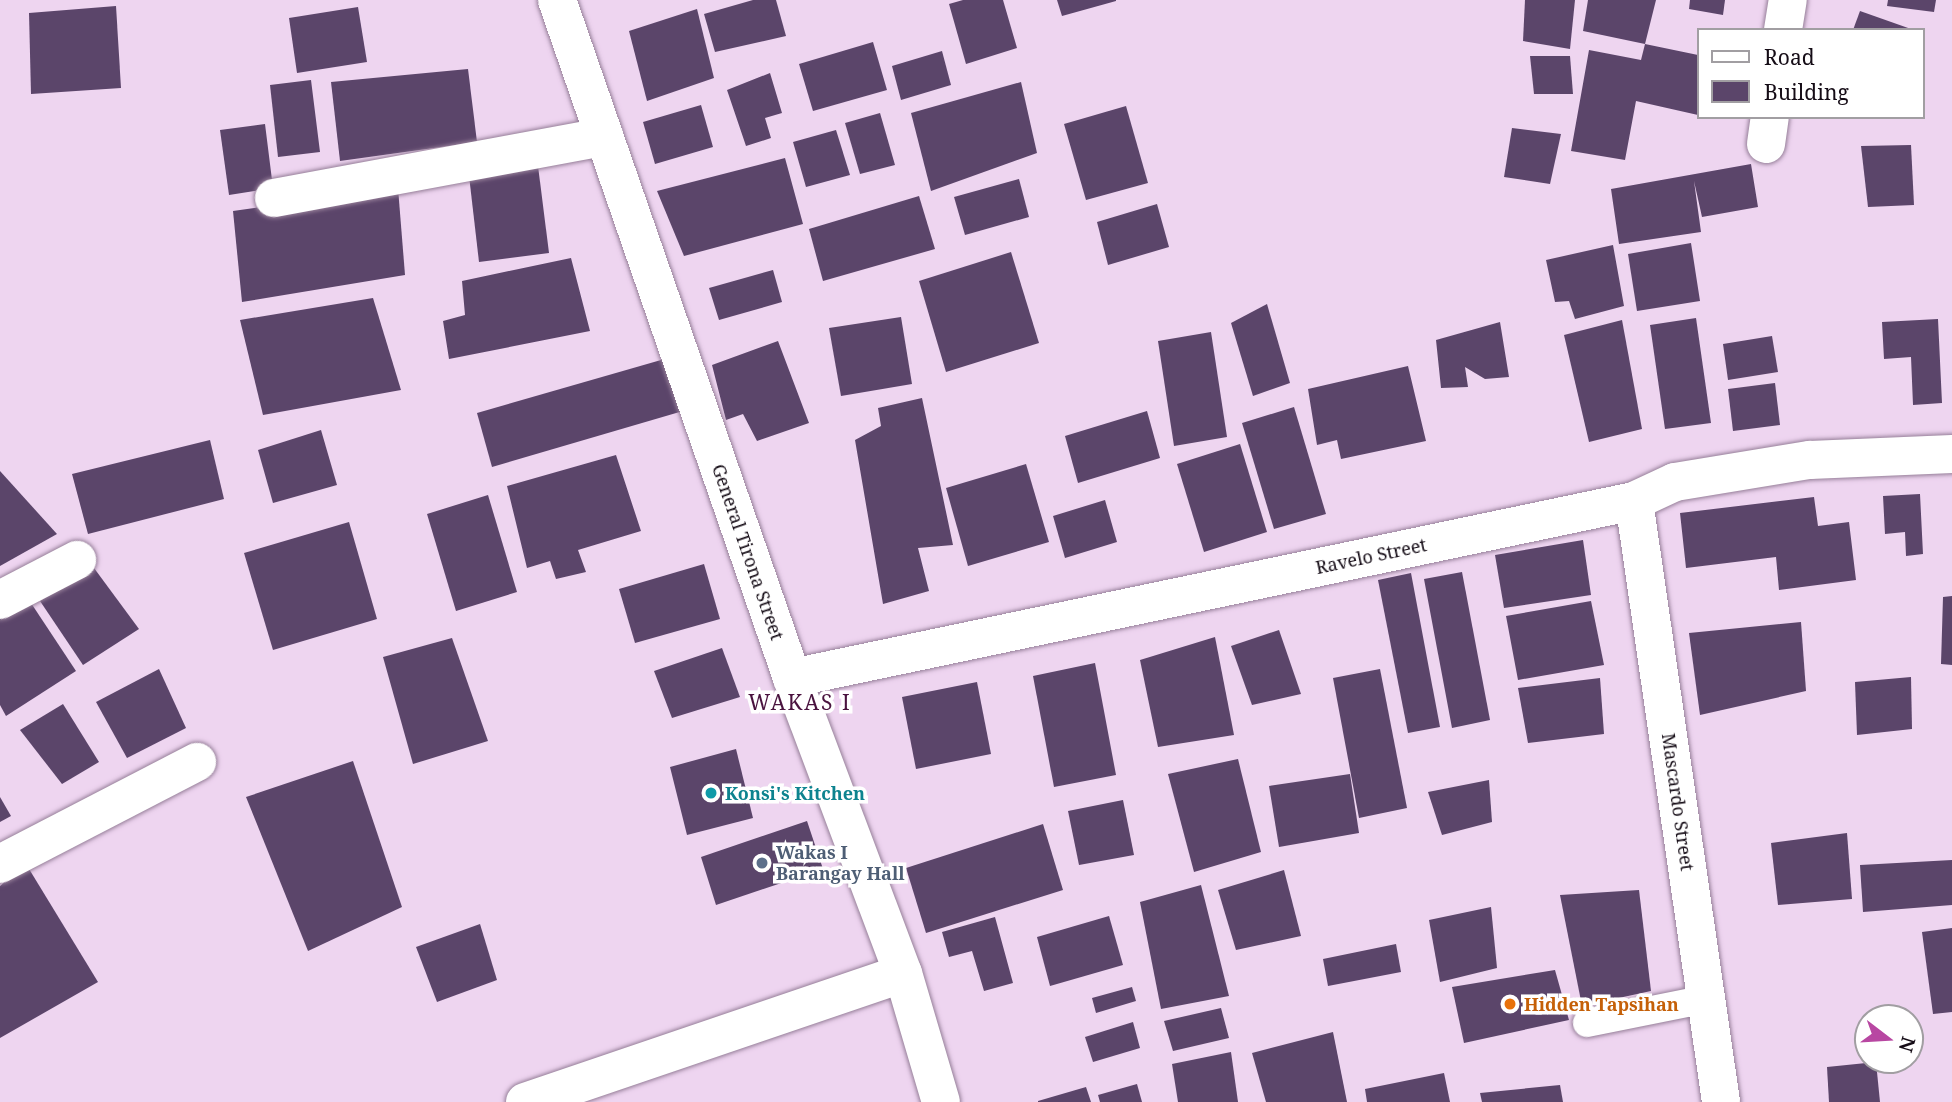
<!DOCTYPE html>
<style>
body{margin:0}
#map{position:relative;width:1952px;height:1102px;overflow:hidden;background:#eed5f0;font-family:"Noto Serif",serif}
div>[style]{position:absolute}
.building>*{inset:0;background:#5b456a}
.roads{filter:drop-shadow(0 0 2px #967f99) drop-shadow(0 0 2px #967f99)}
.service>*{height:28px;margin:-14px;padding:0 14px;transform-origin:14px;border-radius:14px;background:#fff}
.minor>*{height:38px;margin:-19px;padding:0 19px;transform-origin:19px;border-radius:19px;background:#fff}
.dots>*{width:19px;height:19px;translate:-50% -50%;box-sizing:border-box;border:4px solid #fff;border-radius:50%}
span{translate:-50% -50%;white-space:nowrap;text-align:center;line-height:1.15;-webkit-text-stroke:7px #fff;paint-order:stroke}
.street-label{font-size:18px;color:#150c16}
.culture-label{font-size:18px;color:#0d838f;font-weight:700}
.left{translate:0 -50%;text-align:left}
.service-label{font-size:18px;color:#4e5e75;font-weight:700}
.food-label{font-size:18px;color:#c56008;font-weight:700}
.quarter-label{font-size:21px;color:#4a133f;letter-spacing:2px}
.legend{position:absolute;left:1697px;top:28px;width:228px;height:91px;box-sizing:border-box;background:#fff;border:2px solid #a19ea2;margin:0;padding:9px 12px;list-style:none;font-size:21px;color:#150c16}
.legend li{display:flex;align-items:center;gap:14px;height:35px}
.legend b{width:35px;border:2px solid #a19ea2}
.north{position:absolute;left:1854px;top:1004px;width:70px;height:70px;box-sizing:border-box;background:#fff;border:2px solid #a19ea2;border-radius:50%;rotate:107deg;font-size:19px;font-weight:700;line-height:28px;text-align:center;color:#150c16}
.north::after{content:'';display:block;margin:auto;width:24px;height:32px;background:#b847a2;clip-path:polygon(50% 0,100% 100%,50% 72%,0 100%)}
</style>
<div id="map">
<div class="building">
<div style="clip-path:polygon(753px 0,776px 0,786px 36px,715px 52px,704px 14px)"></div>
<div style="clip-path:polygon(963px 0,1003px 0,1017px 48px,966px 64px,949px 4px)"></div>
<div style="clip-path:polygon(1057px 0,1116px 0,1116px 1px,1062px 16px)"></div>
<div style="clip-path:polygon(1525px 0,1575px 0,1570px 49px,1523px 41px)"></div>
<div style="clip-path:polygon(1588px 0,1656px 0,1645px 44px,1583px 31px)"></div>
<div style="clip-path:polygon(1690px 0,1725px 0,1723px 15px,1689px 9px)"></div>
<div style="clip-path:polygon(1888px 0,1936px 0,1934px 12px,1887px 6px)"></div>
<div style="clip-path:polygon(116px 6px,121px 88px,31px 94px,29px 13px)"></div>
<div style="clip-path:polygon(358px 7px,367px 62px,297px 73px,289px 18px)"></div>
<div style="clip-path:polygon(697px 9px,714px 78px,647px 101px,629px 31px)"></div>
<div style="clip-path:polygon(1860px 11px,1911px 29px,1911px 30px,1853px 30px)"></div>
<div style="clip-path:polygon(873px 42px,887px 90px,813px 111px,799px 64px)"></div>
<div style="clip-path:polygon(1645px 44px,1698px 55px,1698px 115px,1636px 101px,1625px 160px,1571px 151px,1589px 50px,1641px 60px)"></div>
<div style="clip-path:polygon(942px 51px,951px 85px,901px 100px,892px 66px)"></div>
<div style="clip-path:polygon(1530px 56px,1570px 56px,1573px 94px,1534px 94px)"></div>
<div style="clip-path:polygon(468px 69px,477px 142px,340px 161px,331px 82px)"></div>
<div style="clip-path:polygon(770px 73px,782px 113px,765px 118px,771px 138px,746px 146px,727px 90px)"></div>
<div style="clip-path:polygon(311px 80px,320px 152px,278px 157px,270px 85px)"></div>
<div style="clip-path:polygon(1021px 82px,1037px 153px,931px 191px,911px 113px)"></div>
<div style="clip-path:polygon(701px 105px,713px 147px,655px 164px,643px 122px)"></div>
<div style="clip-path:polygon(1126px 106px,1148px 183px,1086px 200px,1064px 124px)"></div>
<div style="clip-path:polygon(880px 113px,895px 165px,860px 174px,845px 123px)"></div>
<div style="clip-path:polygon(265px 124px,273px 188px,229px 195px,220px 130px)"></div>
<div style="clip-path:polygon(1512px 128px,1561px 134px,1550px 184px,1504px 177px)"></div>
<div style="clip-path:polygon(836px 130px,850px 175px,806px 187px,793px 142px)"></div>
<div style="clip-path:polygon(1911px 145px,1914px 205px,1868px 207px,1861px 146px)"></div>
<div style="clip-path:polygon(537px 158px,549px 253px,479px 262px,468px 167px)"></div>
<div style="clip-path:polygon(785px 158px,803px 224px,684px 256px,657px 191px)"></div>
<div style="clip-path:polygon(1751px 164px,1758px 207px,1702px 217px,1694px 181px,1701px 232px,1619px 244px,1611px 189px)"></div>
<div style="clip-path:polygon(1019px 179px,1029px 217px,965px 235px,954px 197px)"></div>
<div style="clip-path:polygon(398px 188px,405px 275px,242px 302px,233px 211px)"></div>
<div style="clip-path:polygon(919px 196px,935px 249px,823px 281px,809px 229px)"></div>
<div style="clip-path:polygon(1157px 204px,1169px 247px,1108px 265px,1097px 222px)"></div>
<div style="clip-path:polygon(1691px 243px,1700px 301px,1637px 311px,1628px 254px)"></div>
<div style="clip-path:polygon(1613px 245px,1624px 306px,1575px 319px,1569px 301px,1555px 302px,1546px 260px)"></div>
<div style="clip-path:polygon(1011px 252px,1039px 343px,946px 372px,919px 281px)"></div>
<div style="clip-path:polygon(571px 258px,590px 331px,449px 359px,443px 321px,465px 315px,462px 281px)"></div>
<div style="clip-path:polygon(773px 270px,782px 302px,719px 320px,709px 288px)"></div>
<div style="clip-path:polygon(373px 298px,401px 390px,263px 415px,240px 320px)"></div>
<div style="clip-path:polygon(1267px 304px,1290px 383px,1253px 396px,1231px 323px)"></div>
<div style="clip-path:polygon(901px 317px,912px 384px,841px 396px,829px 328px)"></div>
<div style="clip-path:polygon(1696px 318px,1711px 423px,1665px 429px,1650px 325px)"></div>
<div style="clip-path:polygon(1938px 319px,1942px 403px,1913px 405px,1911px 357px,1884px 359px,1882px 322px)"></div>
<div style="clip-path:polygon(1622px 320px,1642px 429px,1589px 442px,1564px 335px)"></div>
<div style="clip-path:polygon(1500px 322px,1509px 377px,1485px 379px,1465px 367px,1468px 387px,1441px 388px,1436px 340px)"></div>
<div style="clip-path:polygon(1211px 332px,1227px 437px,1174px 446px,1158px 341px)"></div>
<div style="clip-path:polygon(1772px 336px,1778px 372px,1728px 380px,1723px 344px)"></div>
<div style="clip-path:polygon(778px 341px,809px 423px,757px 441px,743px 414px,726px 420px,712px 365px)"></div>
<div style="clip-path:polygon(668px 358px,683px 411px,492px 467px,477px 413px)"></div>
<div style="clip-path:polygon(1408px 366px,1426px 441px,1341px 459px,1337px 440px,1317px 445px,1308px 389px)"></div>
<div style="clip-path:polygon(1775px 383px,1780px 425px,1733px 431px,1728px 389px)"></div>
<div style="clip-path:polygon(922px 398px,953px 545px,918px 548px,929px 591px,883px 604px,855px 440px,881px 426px,878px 408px)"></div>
<div style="clip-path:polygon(1294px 407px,1326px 514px,1274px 529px,1242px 423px)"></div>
<div style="clip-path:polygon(1147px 411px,1160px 458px,1078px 483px,1065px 436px)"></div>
<div style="clip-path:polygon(321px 430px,337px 485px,273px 503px,258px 450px)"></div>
<div style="clip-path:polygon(210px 440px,224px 499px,88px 534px,72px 474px)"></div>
<div style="clip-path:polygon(1240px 444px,1267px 532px,1204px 552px,1177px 464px)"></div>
<div style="clip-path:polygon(616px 455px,641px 531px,578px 550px,586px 572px,556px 579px,550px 561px,527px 568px,507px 486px)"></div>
<div style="clip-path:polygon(1026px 464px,1049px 542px,968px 566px,946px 488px)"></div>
<div style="clip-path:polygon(0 471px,57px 534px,0 566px)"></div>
<div style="clip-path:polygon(1920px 494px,1923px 554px,1906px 556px,1905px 532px,1885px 534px,1883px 496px)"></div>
<div style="clip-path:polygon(488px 495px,517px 592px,456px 611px,427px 514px)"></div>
<div style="clip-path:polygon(1814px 497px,1818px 526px,1849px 522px,1856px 580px,1779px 590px,1776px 557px,1686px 568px,1680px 513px)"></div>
<div style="clip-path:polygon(1105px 500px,1117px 542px,1065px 558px,1053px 516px)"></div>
<div style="clip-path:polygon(349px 522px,377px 619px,273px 650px,244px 553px)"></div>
<div style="clip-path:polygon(1583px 540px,1591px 595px,1504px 608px,1495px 555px)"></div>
<div style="clip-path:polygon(704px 564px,720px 619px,635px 643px,619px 589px)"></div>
<div style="clip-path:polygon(94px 568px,139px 629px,83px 665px,40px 601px)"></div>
<div style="clip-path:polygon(1462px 572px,1490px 720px,1452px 728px,1424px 579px)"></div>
<div style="clip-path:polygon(1411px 573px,1440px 727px,1408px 733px,1378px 580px)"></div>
<div style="clip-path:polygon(1952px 596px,1952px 665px,1941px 664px,1943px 597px)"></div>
<div style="clip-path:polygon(29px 600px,76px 671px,6px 716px,0 705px,0 616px)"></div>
<div style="clip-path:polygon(1591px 601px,1604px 665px,1518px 680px,1506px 616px)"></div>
<div style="clip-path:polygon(1801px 622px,1806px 691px,1700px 715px,1689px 633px)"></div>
<div style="clip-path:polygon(1279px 630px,1301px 694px,1252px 705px,1231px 646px)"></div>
<div style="clip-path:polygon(1215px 637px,1234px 735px,1158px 747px,1140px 660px)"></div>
<div style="clip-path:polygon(452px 638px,488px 741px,413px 764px,383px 657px)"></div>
<div style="clip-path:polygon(722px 648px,740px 697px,672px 718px,654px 671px)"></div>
<div style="clip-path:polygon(1095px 663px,1116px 775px,1054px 787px,1033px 676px)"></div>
<div style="clip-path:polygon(159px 669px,186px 728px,127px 758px,96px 702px)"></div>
<div style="clip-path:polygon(1380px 669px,1407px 808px,1359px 818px,1333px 678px)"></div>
<div style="clip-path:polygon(1911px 677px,1912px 729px,1857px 735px,1855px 682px)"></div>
<div style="clip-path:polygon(1600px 678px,1604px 734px,1528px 743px,1518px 688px)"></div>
<div style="clip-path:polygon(977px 682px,991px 754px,916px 769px,902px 697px)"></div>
<div style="clip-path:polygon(63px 704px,99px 762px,62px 784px,20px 730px)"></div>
<div style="clip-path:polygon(736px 749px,753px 818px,687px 835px,670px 767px)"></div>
<div style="clip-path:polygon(1238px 759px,1261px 852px,1194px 872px,1168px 774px)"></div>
<div style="clip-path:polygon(353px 761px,402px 907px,308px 951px,246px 797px)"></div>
<div style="clip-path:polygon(1350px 774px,1359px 833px,1279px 847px,1269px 786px)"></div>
<div style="clip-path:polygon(1489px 780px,1492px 822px,1442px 835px,1428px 792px)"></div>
<div style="clip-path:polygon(0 797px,11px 816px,0 822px)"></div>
<div style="clip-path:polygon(1123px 800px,1134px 855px,1079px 865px,1068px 811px)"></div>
<div style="clip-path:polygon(807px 821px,823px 869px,716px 905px,701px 857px)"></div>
<div style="clip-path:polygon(1043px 824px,1063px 890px,926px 933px,906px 868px)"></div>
<div style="clip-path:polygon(1847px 833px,1852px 899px,1778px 905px,1771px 843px)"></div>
<div style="clip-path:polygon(1952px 860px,1952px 905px,1863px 912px,1860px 865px)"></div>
<div style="clip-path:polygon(26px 864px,98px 982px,0 1038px,0 886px)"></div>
<div style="clip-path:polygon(1284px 870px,1301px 936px,1236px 950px,1218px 890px)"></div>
<div style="clip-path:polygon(1201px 885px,1229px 996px,1161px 1009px,1140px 902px)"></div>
<div style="clip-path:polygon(1639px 890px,1651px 991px,1582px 1006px,1560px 895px)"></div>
<div style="clip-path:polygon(1491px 907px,1497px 968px,1440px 982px,1429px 920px)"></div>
<div style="clip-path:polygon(1109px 916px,1123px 965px,1050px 986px,1037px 937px)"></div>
<div style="clip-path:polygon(995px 917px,1013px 983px,984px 991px,972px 951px,949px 957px,942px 932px)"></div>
<div style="clip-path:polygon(480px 924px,497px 980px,437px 1002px,416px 947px)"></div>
<div style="clip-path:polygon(1952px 928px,1952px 1012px,1933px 1014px,1922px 932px)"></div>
<div style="clip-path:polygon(1396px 944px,1401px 972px,1328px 986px,1323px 959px)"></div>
<div style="clip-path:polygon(1555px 970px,1569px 1020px,1464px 1043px,1452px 987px)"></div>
<div style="clip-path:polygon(1132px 987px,1136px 1001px,1096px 1013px,1092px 998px)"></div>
<div style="clip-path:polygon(1221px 1008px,1229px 1038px,1173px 1051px,1164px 1021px)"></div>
<div style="clip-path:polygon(1133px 1022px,1140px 1048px,1093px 1062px,1085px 1037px)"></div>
<div style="clip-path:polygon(1333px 1032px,1347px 1102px,1266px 1102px,1252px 1053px)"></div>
<div style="clip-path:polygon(1231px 1052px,1238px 1102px,1178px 1102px,1172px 1064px)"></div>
<div style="clip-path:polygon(1876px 1062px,1880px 1102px,1829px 1102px,1827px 1067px)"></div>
<div style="clip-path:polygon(1444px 1073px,1450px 1102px,1367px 1102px,1365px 1089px)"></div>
<div style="clip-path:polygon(1137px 1084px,1142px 1102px,1100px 1102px,1098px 1095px)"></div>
<div style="clip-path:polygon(1560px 1085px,1563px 1102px,1482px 1102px,1480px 1093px)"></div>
<div style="clip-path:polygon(1086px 1087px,1091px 1102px,1038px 1102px,1038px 1101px)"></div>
</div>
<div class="roads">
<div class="service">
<div style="left:1587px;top:1023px;width:122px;rotate:-11.3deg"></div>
</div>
<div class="minor">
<div style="left:557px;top:0;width:718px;rotate:70.88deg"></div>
<div style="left:792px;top:678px;width:315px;rotate:69.4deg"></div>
<div style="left:903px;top:973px;width:134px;rotate:73.6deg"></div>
<div style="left:1783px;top:30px;width:30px;rotate:-81deg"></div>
<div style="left:1766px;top:144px;width:27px;rotate:-82deg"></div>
<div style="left:274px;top:198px;width:336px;rotate:-10.5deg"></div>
<div style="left:1634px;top:501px;width:607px;rotate:81.76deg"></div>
<div style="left:0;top:600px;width:87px;rotate:-27.5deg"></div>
<div style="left:792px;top:678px;width:860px;rotate:-11.87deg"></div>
<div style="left:1634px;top:501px;width:45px;rotate:-24.9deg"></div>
<div style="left:1675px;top:482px;width:137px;rotate:-9.3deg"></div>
<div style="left:1810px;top:460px;width:142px;rotate:-2.4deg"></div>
<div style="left:0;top:864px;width:222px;rotate:-27.4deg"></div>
<div style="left:525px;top:1102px;width:399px;rotate:-18.8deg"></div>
</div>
</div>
<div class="dots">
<div style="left:711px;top:793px;background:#0f9aa8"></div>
<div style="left:762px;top:863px;background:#5c6f8a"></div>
<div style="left:1510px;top:1004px;background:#e8710a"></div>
</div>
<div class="street-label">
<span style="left:748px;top:552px;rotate:71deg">General Tirona Street</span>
<span style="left:1371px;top:556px;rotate:-12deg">Ravelo Street</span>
<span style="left:1678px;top:802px;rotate:82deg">Mascardo Street</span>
</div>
<div class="culture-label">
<span class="left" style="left:725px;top:793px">Konsi's Kitchen</span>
</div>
<div class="service-label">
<span class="left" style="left:776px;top:863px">Wakas I<br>Barangay Hall</span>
</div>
<div class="food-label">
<span class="left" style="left:1524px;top:1004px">Hidden Tapsihan</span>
</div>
<div class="quarter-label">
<span style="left:800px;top:702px">WAKAS I</span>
</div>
<ul class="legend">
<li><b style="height:9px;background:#fff"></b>Road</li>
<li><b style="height:19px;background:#5b456a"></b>Building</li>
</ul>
<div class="north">N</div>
</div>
